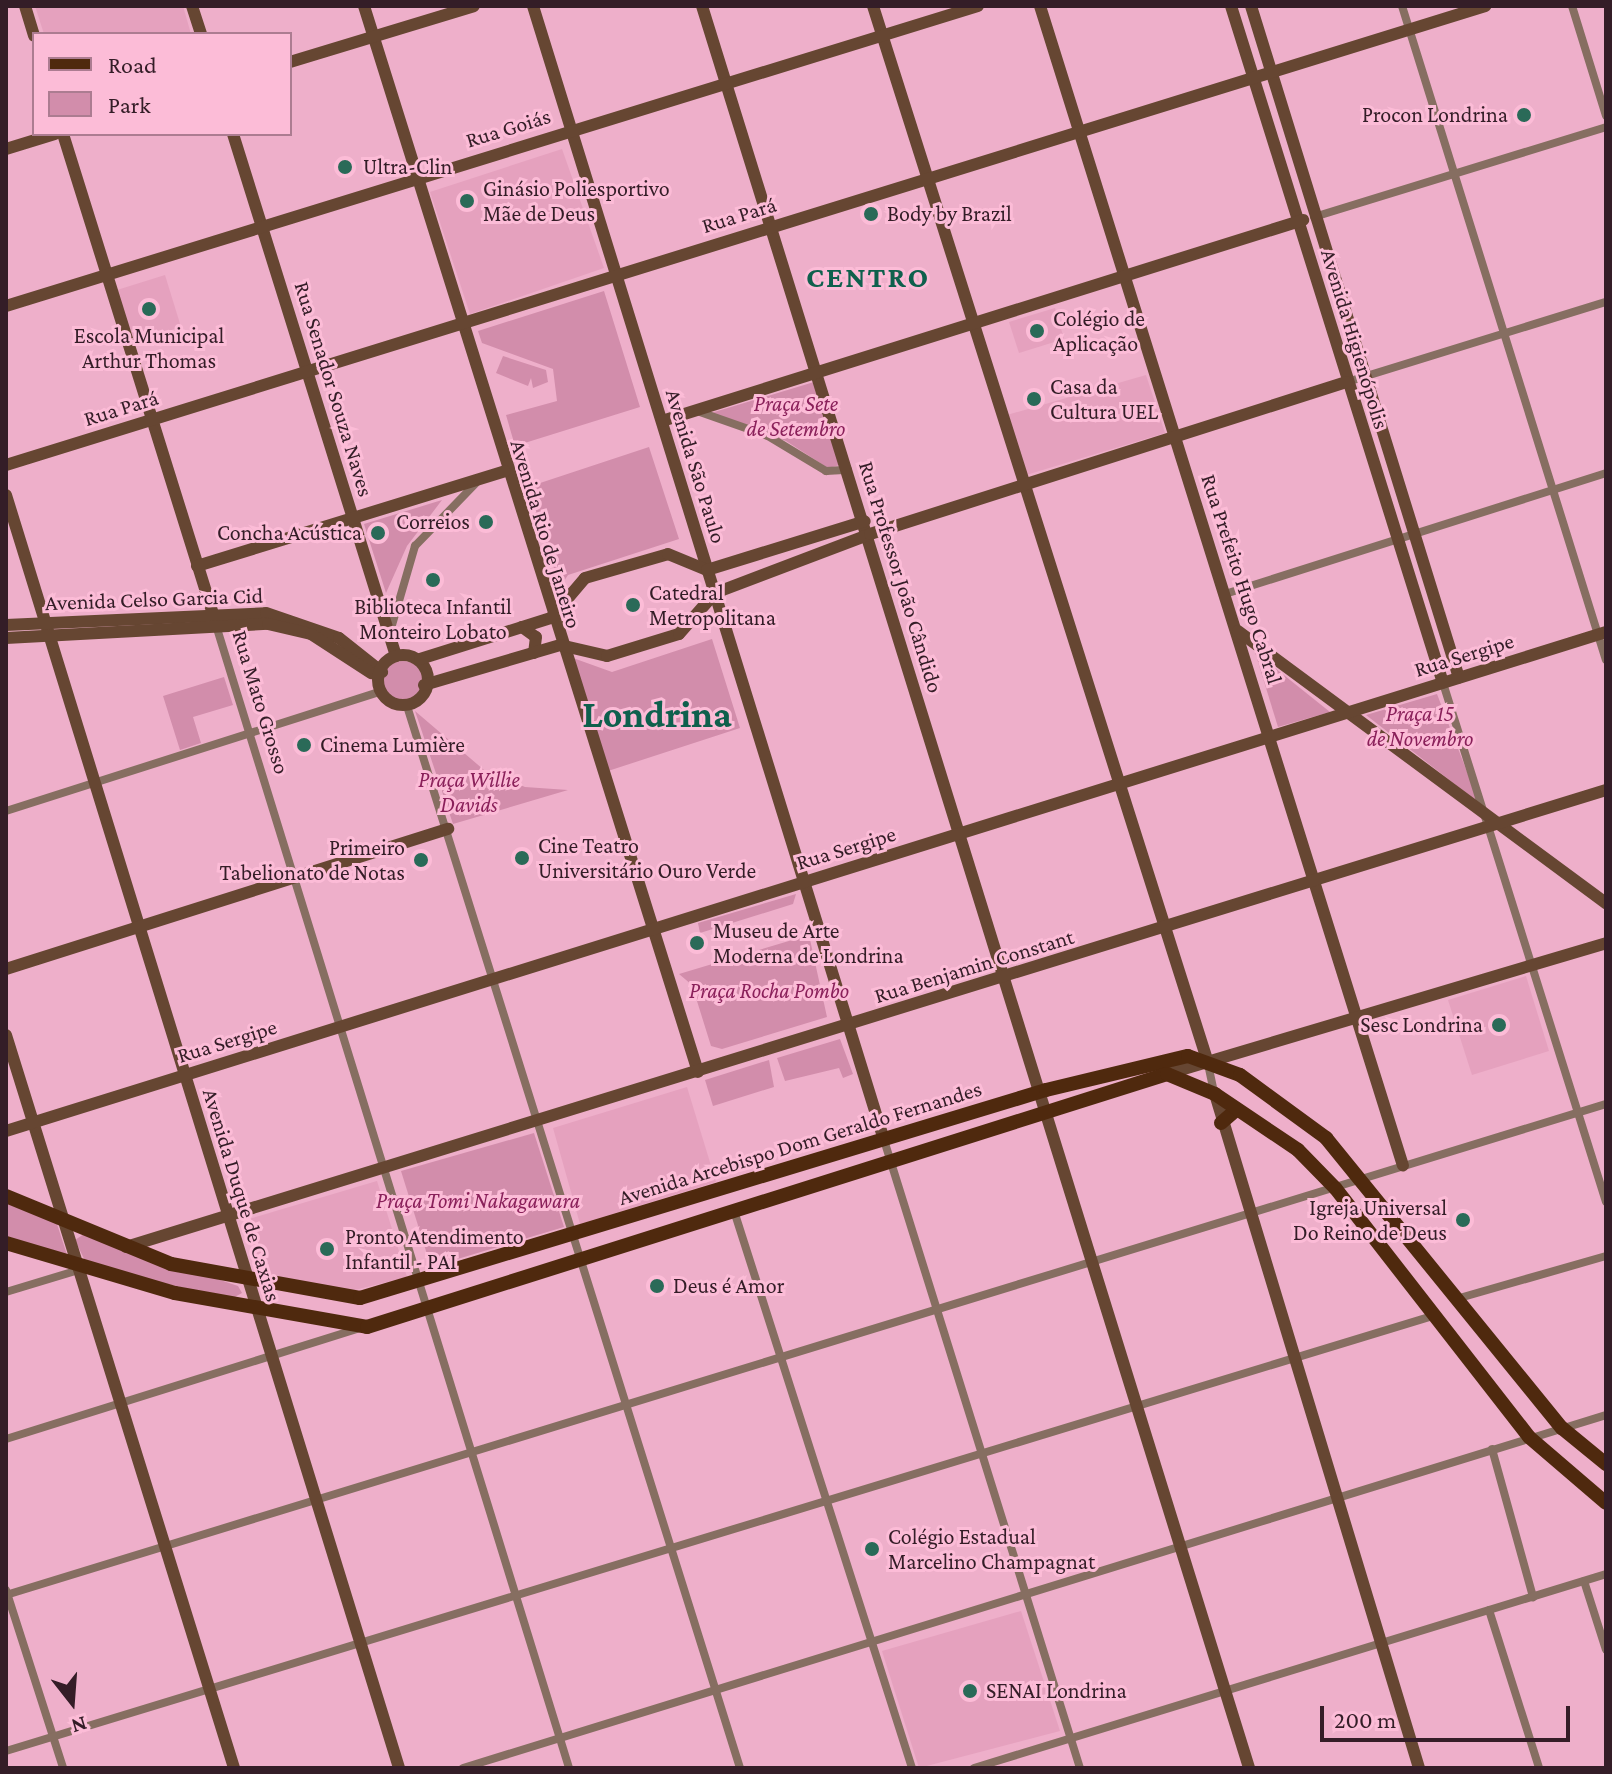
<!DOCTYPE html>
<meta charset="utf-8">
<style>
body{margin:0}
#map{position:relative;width:1612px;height:1774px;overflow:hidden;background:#eeafca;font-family:"Crimson Pro",serif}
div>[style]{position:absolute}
.built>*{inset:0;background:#e5a1be}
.green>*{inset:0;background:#d28dab}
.round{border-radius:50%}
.street>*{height:8px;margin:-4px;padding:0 4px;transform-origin:4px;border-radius:4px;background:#866e61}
.secondary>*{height:12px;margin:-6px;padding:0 6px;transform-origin:6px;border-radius:6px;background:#664632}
.secondary>.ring{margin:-6px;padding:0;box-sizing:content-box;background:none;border:12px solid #664632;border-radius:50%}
.primary>*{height:14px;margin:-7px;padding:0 7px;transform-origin:7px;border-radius:7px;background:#4f290e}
.dots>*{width:22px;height:22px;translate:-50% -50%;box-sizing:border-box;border:4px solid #fcbcd7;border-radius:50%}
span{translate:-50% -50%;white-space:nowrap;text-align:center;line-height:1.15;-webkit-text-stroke:6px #fcbcd7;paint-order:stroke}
.poi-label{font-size:22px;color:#341d27}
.right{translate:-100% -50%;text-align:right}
.left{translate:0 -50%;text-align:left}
.street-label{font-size:22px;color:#341d27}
.park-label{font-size:22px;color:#8a205a;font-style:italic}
.district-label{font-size:30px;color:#0f604d;font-weight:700;letter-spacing:2px}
.town-label{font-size:38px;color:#0f604d;font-weight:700}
.frame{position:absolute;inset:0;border:8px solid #341d27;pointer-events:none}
.legend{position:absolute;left:32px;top:32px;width:260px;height:104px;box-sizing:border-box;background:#fcbcd7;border:2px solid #ac7c91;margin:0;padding:10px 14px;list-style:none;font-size:24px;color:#341d27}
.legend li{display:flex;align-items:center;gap:16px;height:40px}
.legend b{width:40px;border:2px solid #ac7c91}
.north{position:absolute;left:32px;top:1662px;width:80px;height:80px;-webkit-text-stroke:6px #fcbcd7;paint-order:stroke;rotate:163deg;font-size:22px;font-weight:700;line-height:32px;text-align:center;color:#341d27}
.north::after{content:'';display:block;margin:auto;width:28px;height:36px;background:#341d27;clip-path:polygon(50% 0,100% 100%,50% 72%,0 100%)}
.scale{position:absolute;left:1320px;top:1706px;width:250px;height:36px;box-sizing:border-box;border:4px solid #341d27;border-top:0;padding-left:10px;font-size:24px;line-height:28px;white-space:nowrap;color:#341d27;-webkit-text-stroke:6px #fcbcd7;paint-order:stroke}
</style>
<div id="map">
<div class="built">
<div style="clip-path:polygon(35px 6px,183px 6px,191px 34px,44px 34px)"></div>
<div style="clip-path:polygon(562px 149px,604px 268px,470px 314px,430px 192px)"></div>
<div style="clip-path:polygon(165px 275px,181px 327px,133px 342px,117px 290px)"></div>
<div style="clip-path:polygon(1055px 308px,1064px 339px,1019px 353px,1009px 322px)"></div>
<div style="clip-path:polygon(1146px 375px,1165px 433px,1026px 475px,1007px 415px)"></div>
<div style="clip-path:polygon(1526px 976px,1549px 1051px,1472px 1075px,1448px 1000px)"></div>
<div style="clip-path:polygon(687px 1087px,716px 1182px,580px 1224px,553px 1128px)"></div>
<div style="clip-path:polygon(377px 1181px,407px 1277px,347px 1292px,259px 1272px,246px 1220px)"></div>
<div style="clip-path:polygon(1021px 1611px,1060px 1731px,919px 1768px,882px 1651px)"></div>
</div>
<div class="green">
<div style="clip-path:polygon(604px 291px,640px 407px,515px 446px,506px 415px,557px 401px,553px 369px,482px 343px,478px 331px)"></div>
<div style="clip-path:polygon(503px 356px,546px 370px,548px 382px,533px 388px,531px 378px,528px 386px,496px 373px)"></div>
<div style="clip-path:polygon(814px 382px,840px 465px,828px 468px,786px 441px,711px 413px)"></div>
<div style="clip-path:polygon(649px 447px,679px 539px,568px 575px,560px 587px,528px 487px)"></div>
<div style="clip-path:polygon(442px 500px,407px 546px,386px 593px,364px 524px)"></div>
<div style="clip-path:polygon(712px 639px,740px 728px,608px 771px,573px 658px,612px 672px)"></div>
<div style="clip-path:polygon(1255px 652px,1330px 712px,1278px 727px)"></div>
<div class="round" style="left:383px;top:661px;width:40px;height:40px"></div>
<div style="clip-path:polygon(224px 677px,233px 705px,193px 717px,201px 743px,180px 750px,163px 696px)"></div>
<div style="clip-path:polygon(1437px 694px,1479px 803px,1366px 715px)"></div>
<div style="clip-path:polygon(415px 711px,484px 770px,525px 787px,568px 790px,453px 824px)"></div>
<div style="clip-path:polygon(796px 894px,793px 904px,700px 933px,698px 923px)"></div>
<div style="clip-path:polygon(809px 935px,827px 1017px,722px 1049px,711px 1046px,692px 985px,679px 974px)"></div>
<div style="clip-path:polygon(840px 1039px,853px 1074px,843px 1078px,839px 1068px,785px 1081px,777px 1058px)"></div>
<div style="clip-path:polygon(769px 1060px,774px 1087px,713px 1106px,705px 1080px)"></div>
<div style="clip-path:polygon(534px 1133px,564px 1227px,431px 1267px,401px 1171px)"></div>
<div style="clip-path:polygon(6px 1200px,57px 1224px,69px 1261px,6px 1241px)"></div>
<div style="clip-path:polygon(84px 1234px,238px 1286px,242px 1293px,231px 1299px,87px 1265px,75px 1240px)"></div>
</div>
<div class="street">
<div style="left:1402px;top:6px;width:685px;rotate:72.68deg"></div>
<div style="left:1572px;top:6px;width:115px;rotate:72.8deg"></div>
<div style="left:1314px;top:217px;width:306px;rotate:-17.1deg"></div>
<div style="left:1347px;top:382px;width:271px;rotate:-17.2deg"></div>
<div style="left:697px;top:411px;width:75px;rotate:19.4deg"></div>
<div style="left:768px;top:436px;width:68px;rotate:31.1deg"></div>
<div style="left:826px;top:471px;width:22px;rotate:-3deg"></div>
<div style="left:1225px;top:594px;width:400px;rotate:-17.6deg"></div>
<div style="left:215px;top:622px;width:1199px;rotate:72.83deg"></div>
<div style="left:390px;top:632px;width:90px;rotate:-73.8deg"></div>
<div style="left:415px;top:546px;width:88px;rotate:-45.9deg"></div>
<div style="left:1443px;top:683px;width:544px;rotate:72.56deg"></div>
<div style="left:407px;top:706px;width:1113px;rotate:72.59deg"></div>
<div style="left:6px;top:811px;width:392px;rotate:-17.7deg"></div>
<div style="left:1208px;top:1064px;width:30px;rotate:78deg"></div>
<div style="left:884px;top:1140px;width:658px;rotate:72.67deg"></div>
<div style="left:735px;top:1214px;width:582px;rotate:72.28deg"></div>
<div style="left:6px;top:1292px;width:76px;rotate:-16.8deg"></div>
<div style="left:1456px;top:1299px;width:156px;rotate:-16deg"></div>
<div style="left:6px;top:1439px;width:371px;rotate:-17.4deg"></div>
<div style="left:1492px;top:1449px;width:154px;rotate:74.5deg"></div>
<div style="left:1584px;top:1581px;width:72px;rotate:72.3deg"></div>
<div style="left:6px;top:1590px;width:187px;rotate:72.2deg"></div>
<div style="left:6px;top:1595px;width:1674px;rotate:-17.06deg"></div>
<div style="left:1489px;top:1610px;width:166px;rotate:72.4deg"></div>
<div style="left:6px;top:1751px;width:1491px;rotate:-16.96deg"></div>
<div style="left:463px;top:1768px;width:1196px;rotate:-17.16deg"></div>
<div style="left:974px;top:1768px;width:661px;rotate:-17.06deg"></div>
</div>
<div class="secondary">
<div style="left:25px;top:6px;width:31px;rotate:73deg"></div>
<div style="left:192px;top:6px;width:29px;rotate:72deg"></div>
<div style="left:364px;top:6px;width:1117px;rotate:72.6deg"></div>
<div style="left:533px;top:6px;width:1187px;rotate:72.8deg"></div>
<div style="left:702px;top:6px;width:1845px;rotate:72.75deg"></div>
<div style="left:873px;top:6px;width:1109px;rotate:72.41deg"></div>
<div style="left:1040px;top:6px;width:1215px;rotate:72.62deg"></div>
<div style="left:1231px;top:6px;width:709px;rotate:72.61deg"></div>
<div style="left:1251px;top:6px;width:703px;rotate:72.8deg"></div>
<div style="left:290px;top:62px;width:192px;rotate:-16.9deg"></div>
<div style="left:63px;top:134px;width:503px;rotate:72.65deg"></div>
<div style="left:233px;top:134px;width:547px;rotate:72.66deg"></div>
<div style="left:6px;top:149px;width:51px;rotate:-17deg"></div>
<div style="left:6px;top:306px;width:1017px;rotate:-17.15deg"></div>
<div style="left:662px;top:421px;width:672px;rotate:-17.41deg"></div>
<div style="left:6px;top:465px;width:1549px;rotate:-17.24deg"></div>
<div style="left:6px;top:495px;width:1332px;rotate:72.84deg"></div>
<div style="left:197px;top:566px;width:322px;rotate:-17.1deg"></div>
<div style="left:6px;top:625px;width:260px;rotate:-2.6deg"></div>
<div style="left:266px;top:613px;width:77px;rotate:18.9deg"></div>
<div style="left:339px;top:638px;width:55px;rotate:38.3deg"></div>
<div style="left:522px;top:627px;width:17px;rotate:36deg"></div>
<div style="left:536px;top:637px;width:16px;rotate:97deg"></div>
<div style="left:1238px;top:631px;width:458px;rotate:36.5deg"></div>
<div style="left:6px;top:638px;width:262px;rotate:-3.1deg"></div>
<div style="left:268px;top:624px;width:44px;rotate:13.1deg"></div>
<div style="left:311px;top:634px;width:72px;rotate:33deg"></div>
<div class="ring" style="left:378px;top:655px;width:38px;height:38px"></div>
<div style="left:420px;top:659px;width:137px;rotate:-17.4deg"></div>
<div style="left:551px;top:618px;width:52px;rotate:-49.6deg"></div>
<div style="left:585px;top:578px;width:86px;rotate:-16.1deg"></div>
<div style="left:668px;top:554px;width:42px;rotate:22.3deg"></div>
<div style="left:707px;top:570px;width:165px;rotate:-17.2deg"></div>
<div style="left:424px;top:685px;width:142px;rotate:-16.4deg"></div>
<div style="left:560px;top:645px;width:48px;rotate:13.2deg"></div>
<div style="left:607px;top:656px;width:75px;rotate:-17deg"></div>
<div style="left:679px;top:634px;width:55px;rotate:-48.7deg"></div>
<div style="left:715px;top:593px;width:166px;rotate:-20.8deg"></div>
<div style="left:870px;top:534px;width:500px;rotate:-17.7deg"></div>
<div style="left:6px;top:969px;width:464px;rotate:-17.6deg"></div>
<div style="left:6px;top:1035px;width:768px;rotate:72.72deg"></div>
<div style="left:1167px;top:1074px;width:458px;rotate:-16.6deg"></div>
<div style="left:1215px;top:1094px;width:704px;rotate:73.16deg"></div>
<div style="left:6px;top:1131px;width:1676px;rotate:-17.32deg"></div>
<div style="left:126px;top:1247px;width:1549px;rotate:-17.16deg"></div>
</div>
<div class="primary">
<div style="left:1221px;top:1123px;width:21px;rotate:-41deg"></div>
<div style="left:6px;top:1196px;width:178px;rotate:22.4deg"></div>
<div style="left:171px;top:1264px;width:192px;rotate:10.2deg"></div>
<div style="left:360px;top:1298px;width:717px;rotate:-16.87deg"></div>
<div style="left:1046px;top:1090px;width:146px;rotate:-13.5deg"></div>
<div style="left:1188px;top:1056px;width:55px;rotate:20.1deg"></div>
<div style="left:1240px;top:1075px;width:107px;rotate:36.2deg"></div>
<div style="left:1326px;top:1138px;width:374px;rotate:50.9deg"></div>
<div style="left:1562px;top:1428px;width:57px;rotate:39.3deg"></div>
<div style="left:6px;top:1243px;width:176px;rotate:16.5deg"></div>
<div style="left:175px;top:1293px;width:195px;rotate:10deg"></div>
<div style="left:367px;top:1327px;width:839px;rotate:-17.55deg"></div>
<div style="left:1167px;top:1074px;width:52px;rotate:22.6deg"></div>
<div style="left:1215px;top:1094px;width:100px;rotate:34deg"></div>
<div style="left:1298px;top:1150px;width:54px;rotate:45.7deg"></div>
<div style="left:1336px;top:1189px;width:314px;rotate:52.1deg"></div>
<div style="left:1529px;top:1437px;width:101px;rotate:40.6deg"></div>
</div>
<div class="dots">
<div style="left:1524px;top:115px;background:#2a6a58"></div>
<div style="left:345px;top:167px;background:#2a6a58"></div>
<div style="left:467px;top:201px;background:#2a6a58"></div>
<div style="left:871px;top:214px;background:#2a6a58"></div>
<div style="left:149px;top:309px;background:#2a6a58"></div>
<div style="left:1037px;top:331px;background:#2a6a58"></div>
<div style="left:1034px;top:399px;background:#2a6a58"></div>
<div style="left:486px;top:522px;background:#2a6a58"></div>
<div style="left:378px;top:533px;background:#2a6a58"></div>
<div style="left:433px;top:580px;background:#2a6a58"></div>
<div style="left:633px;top:605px;background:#2a6a58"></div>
<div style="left:304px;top:745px;background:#2a6a58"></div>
<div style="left:522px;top:858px;background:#2a6a58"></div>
<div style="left:421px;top:860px;background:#2a6a58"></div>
<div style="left:697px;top:943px;background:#2a6a58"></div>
<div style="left:1499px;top:1025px;background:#2a6a58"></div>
<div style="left:1463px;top:1220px;background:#2a6a58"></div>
<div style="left:327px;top:1249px;background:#2a6a58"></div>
<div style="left:657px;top:1286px;background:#2a6a58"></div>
<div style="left:872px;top:1549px;background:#2a6a58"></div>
<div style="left:970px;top:1691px;background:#2a6a58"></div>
</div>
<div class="poi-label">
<span class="right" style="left:1508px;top:115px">Procon Londrina</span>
<span class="left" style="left:363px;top:167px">Ultra-Clin</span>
<span class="left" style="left:483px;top:201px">Ginásio Poliesportivo<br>Mãe de Deus</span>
<span class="left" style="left:887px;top:214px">Body by Brazil</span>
<span class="left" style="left:1053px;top:331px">Colégio de<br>Aplicação</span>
<span style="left:149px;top:348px">Escola Municipal<br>Arthur Thomas</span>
<span class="left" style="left:1050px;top:399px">Casa da<br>Cultura UEL</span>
<span class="right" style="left:470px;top:522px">Correios</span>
<span class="right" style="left:362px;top:533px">Concha Acústica</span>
<span class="left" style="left:649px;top:605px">Catedral<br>Metropolitana</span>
<span style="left:433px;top:619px">Biblioteca Infantil<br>Monteiro Lobato</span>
<span class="left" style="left:320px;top:745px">Cinema Lumière</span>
<span class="left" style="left:538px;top:858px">Cine Teatro<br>Universitário Ouro Verde</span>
<span class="right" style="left:405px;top:860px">Primeiro<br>Tabelionato de Notas</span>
<span class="left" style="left:713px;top:943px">Museu de Arte<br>Moderna de Londrina</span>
<span class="right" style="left:1483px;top:1025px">Sesc Londrina</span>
<span class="right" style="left:1447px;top:1220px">Igreja Universal<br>Do Reino de Deus</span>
<span class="left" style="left:345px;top:1249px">Pronto Atendimento<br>Infantil - PAI</span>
<span class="left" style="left:673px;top:1286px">Deus é Amor</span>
<span class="left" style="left:888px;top:1549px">Colégio Estadual<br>Marcelino Champagnat</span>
<span class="left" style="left:986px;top:1691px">SENAI Londrina</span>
</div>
<div class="street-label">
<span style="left:508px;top:128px;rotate:-17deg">Rua Goiás</span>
<span style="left:739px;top:215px;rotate:-17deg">Rua Pará</span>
<span style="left:1355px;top:339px;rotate:73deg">Avenida Higienópolis</span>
<span style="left:334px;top:389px;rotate:73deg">Rua Senador Souza Naves</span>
<span style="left:121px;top:408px;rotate:-17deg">Rua Pará</span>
<span style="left:696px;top:466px;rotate:73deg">Avenida São Paulo</span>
<span style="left:546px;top:534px;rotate:73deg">Avenida Rio de Janeiro</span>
<span style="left:901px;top:577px;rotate:73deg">Rua Professor João Cândido</span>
<span style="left:1242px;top:579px;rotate:72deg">Rua Prefeito Hugo Cabral</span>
<span style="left:154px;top:599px;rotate:-2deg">Avenida Celso Garcia Cid</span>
<span style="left:1464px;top:655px;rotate:-17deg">Rua Sergipe</span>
<span style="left:261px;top:702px;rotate:73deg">Rua Mato Grosso</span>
<span style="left:846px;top:848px;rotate:-17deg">Rua Sergipe</span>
<span style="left:974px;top:966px;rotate:-17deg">Rua Benjamin Constant</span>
<span style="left:227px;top:1041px;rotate:-17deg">Rua Sergipe</span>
<span style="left:800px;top:1143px;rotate:-17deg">Avenida Arcebispo Dom Geraldo Fernandes</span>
<span style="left:242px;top:1195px;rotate:73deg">Avenida Duque de Caxias</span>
</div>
<div class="park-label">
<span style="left:796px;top:416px">Praça Sete<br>de Setembro</span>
<span style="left:1420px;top:726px">Praça 15<br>de Novembro</span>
<span style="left:469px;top:792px">Praça Willie<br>Davids</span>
<span style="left:769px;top:991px">Praça Rocha Pombo</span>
<span style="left:478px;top:1201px">Praça Tomi Nakagawara</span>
</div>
<div class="district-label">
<span style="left:868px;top:277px">CENTRO</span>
</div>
<div class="town-label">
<span style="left:657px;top:715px">Londrina</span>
</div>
<div class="frame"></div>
<ul class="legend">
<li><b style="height:10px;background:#4f290e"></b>Road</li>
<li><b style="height:22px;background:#d28dab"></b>Park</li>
</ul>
<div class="north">N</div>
<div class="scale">200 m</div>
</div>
